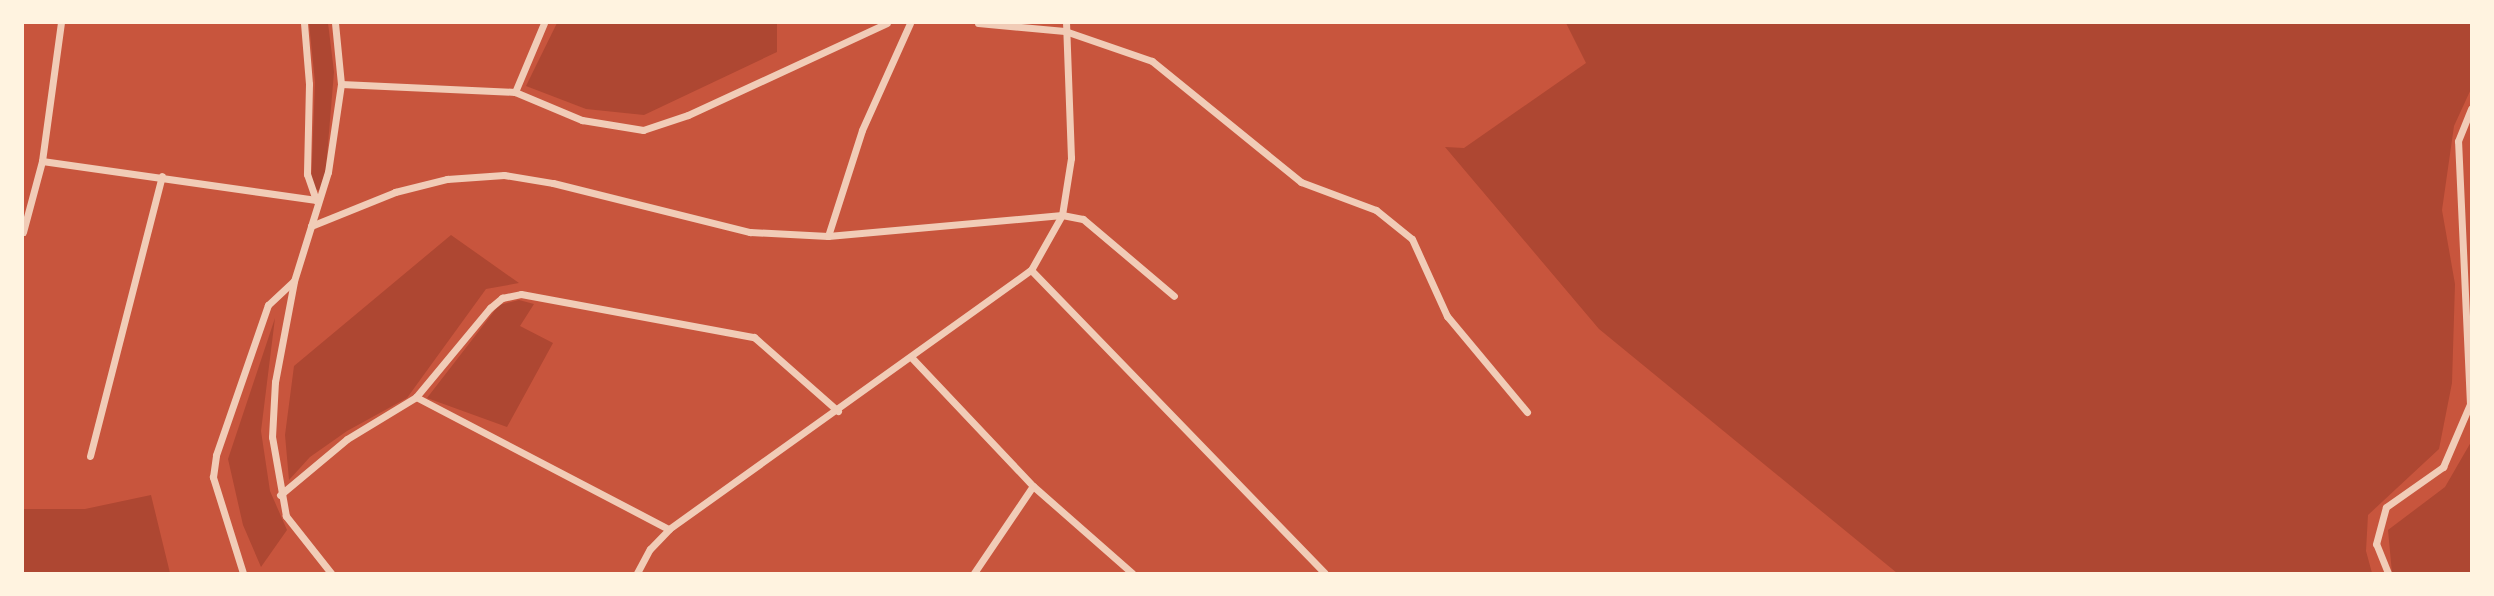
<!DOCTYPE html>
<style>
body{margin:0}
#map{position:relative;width:2494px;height:596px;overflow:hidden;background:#c8553d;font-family:"PT Sans Narrow",sans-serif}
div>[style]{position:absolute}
.green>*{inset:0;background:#ae4732}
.minor>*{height:7px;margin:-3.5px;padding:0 3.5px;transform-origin:3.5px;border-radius:3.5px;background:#f1ccb7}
span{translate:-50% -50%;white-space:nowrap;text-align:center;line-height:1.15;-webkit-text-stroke:5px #fff3e0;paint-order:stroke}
.frame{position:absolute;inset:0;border:24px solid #fff3e0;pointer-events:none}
</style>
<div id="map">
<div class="green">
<div style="clip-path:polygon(309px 23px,328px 23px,334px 72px,324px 192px,311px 188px,315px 82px)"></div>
<div style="clip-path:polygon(557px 23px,777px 23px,777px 52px,644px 115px,586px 109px,526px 86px)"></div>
<div style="clip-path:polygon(1566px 23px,2471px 23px,2471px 89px,2454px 126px,2442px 210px,2455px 284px,2452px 383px,2439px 449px,2368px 515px,2366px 551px,2372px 573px,1897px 573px,1599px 329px,1445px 147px,1464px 148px,1586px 63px)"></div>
<div style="clip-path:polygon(451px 235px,519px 283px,486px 289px,407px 398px,347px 431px,310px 457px,289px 480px,285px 435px,294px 366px)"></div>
<div style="clip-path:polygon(519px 300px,534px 304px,520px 326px,553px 343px,507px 427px,427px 398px,499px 305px)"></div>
<div style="clip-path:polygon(275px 318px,261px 431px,270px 491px,287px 530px,261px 567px,243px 525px,228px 459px)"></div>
<div style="clip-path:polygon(2471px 442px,2471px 573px,2392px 573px,2388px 530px,2445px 487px)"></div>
<div style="clip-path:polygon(151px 495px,170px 573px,23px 573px,23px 509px,85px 509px)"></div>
</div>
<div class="minor">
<div style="left:304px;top:23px;width:61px;rotate:85.3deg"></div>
<div style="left:309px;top:84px;width:90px;rotate:91.3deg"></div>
<div style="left:307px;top:174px;width:28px;rotate:71deg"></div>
<div style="left:978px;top:23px;width:87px;rotate:5.3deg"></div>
<div style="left:1065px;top:31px;width:92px;rotate:19deg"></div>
<div style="left:1152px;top:61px;width:192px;rotate:39.1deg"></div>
<div style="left:1301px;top:182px;width:80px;rotate:20.5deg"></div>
<div style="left:1376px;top:210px;width:46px;rotate:38.9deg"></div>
<div style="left:1412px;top:239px;width:85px;rotate:65.6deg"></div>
<div style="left:1447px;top:316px;width:125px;rotate:50.2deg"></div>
<div style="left:341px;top:84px;width:174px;rotate:2.6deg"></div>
<div style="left:515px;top:92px;width:73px;rotate:22.7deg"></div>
<div style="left:582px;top:120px;width:62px;rotate:9.3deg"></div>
<div style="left:643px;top:130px;width:47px;rotate:-18.4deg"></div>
<div style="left:688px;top:115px;width:219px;rotate:-24.8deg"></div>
<div style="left:515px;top:92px;width:75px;rotate:-67.2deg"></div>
<div style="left:42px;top:161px;width:277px;rotate:8.1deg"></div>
<div style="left:311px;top:226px;width:91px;rotate:-22deg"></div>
<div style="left:395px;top:192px;width:54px;rotate:-14deg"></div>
<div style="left:447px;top:179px;width:57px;rotate:-4deg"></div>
<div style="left:504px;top:175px;width:50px;rotate:9.3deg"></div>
<div style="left:553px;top:183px;width:203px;rotate:14deg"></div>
<div style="left:750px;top:232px;width:78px;rotate:2.9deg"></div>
<div style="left:828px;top:236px;width:235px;rotate:-5.1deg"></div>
<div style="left:1062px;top:215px;width:21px;rotate:11deg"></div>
<div style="left:1083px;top:219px;width:119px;rotate:40.2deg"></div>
<div style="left:23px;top:232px;width:73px;rotate:-75deg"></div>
<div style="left:42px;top:161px;width:139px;rotate:-82.2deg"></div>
<div style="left:828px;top:236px;width:111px;rotate:-72.2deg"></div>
<div style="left:862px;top:130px;width:117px;rotate:-65.8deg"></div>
<div style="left:1031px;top:270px;width:422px;rotate:45.9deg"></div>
<div style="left:911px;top:357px;width:178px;rotate:46.6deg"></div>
<div style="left:1033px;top:486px;width:132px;rotate:41.3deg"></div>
<div style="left:416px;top:397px;width:285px;rotate:27.6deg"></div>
<div style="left:90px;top:456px;width:289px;rotate:-75.6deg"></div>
<div style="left:280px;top:495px;width:87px;rotate:-39.9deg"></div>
<div style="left:347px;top:439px;width:81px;rotate:-31.3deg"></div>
<div style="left:416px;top:397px;width:116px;rotate:-50.3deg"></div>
<div style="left:490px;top:308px;width:16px;rotate:-40deg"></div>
<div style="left:502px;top:298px;width:19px;rotate:-12deg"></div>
<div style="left:521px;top:294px;width:237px;rotate:10.5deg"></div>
<div style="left:754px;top:337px;width:112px;rotate:41.4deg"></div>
<div style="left:243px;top:573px;width:101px;rotate:-107.4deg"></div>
<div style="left:213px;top:477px;width:22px;rotate:-82deg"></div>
<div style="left:216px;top:455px;width:159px;rotate:-70.9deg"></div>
<div style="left:268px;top:305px;width:34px;rotate:-43deg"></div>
<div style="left:331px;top:573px;width:73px;rotate:-128.3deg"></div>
<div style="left:286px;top:516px;width:80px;rotate:-100deg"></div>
<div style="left:272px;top:437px;width:55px;rotate:-86.9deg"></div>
<div style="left:275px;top:382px;width:103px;rotate:-79.3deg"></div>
<div style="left:294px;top:281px;width:114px;rotate:-72.7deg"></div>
<div style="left:328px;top:172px;width:89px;rotate:-81.6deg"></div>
<div style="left:341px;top:84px;width:61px;rotate:-95.6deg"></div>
<div style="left:637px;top:573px;width:27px;rotate:-62deg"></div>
<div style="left:650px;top:549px;width:28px;rotate:-46deg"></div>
<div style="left:669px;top:529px;width:445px;rotate:-35.6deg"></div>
<div style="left:1031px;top:270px;width:63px;rotate:-60.6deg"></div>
<div style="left:1062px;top:215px;width:58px;rotate:-81deg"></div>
<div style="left:1071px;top:158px;width:135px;rotate:-92.1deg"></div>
<div style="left:974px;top:573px;width:105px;rotate:-55.9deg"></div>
<div style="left:2388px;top:573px;width:31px;rotate:-112deg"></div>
<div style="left:2376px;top:544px;width:38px;rotate:-75deg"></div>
<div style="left:2386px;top:507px;width:70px;rotate:-35.1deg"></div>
<div style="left:2443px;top:467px;width:69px;rotate:-66.8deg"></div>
<div style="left:2470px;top:404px;width:263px;rotate:-92.6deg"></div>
<div style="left:2458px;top:141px;width:35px;rotate:-68deg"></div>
</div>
<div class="frame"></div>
</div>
